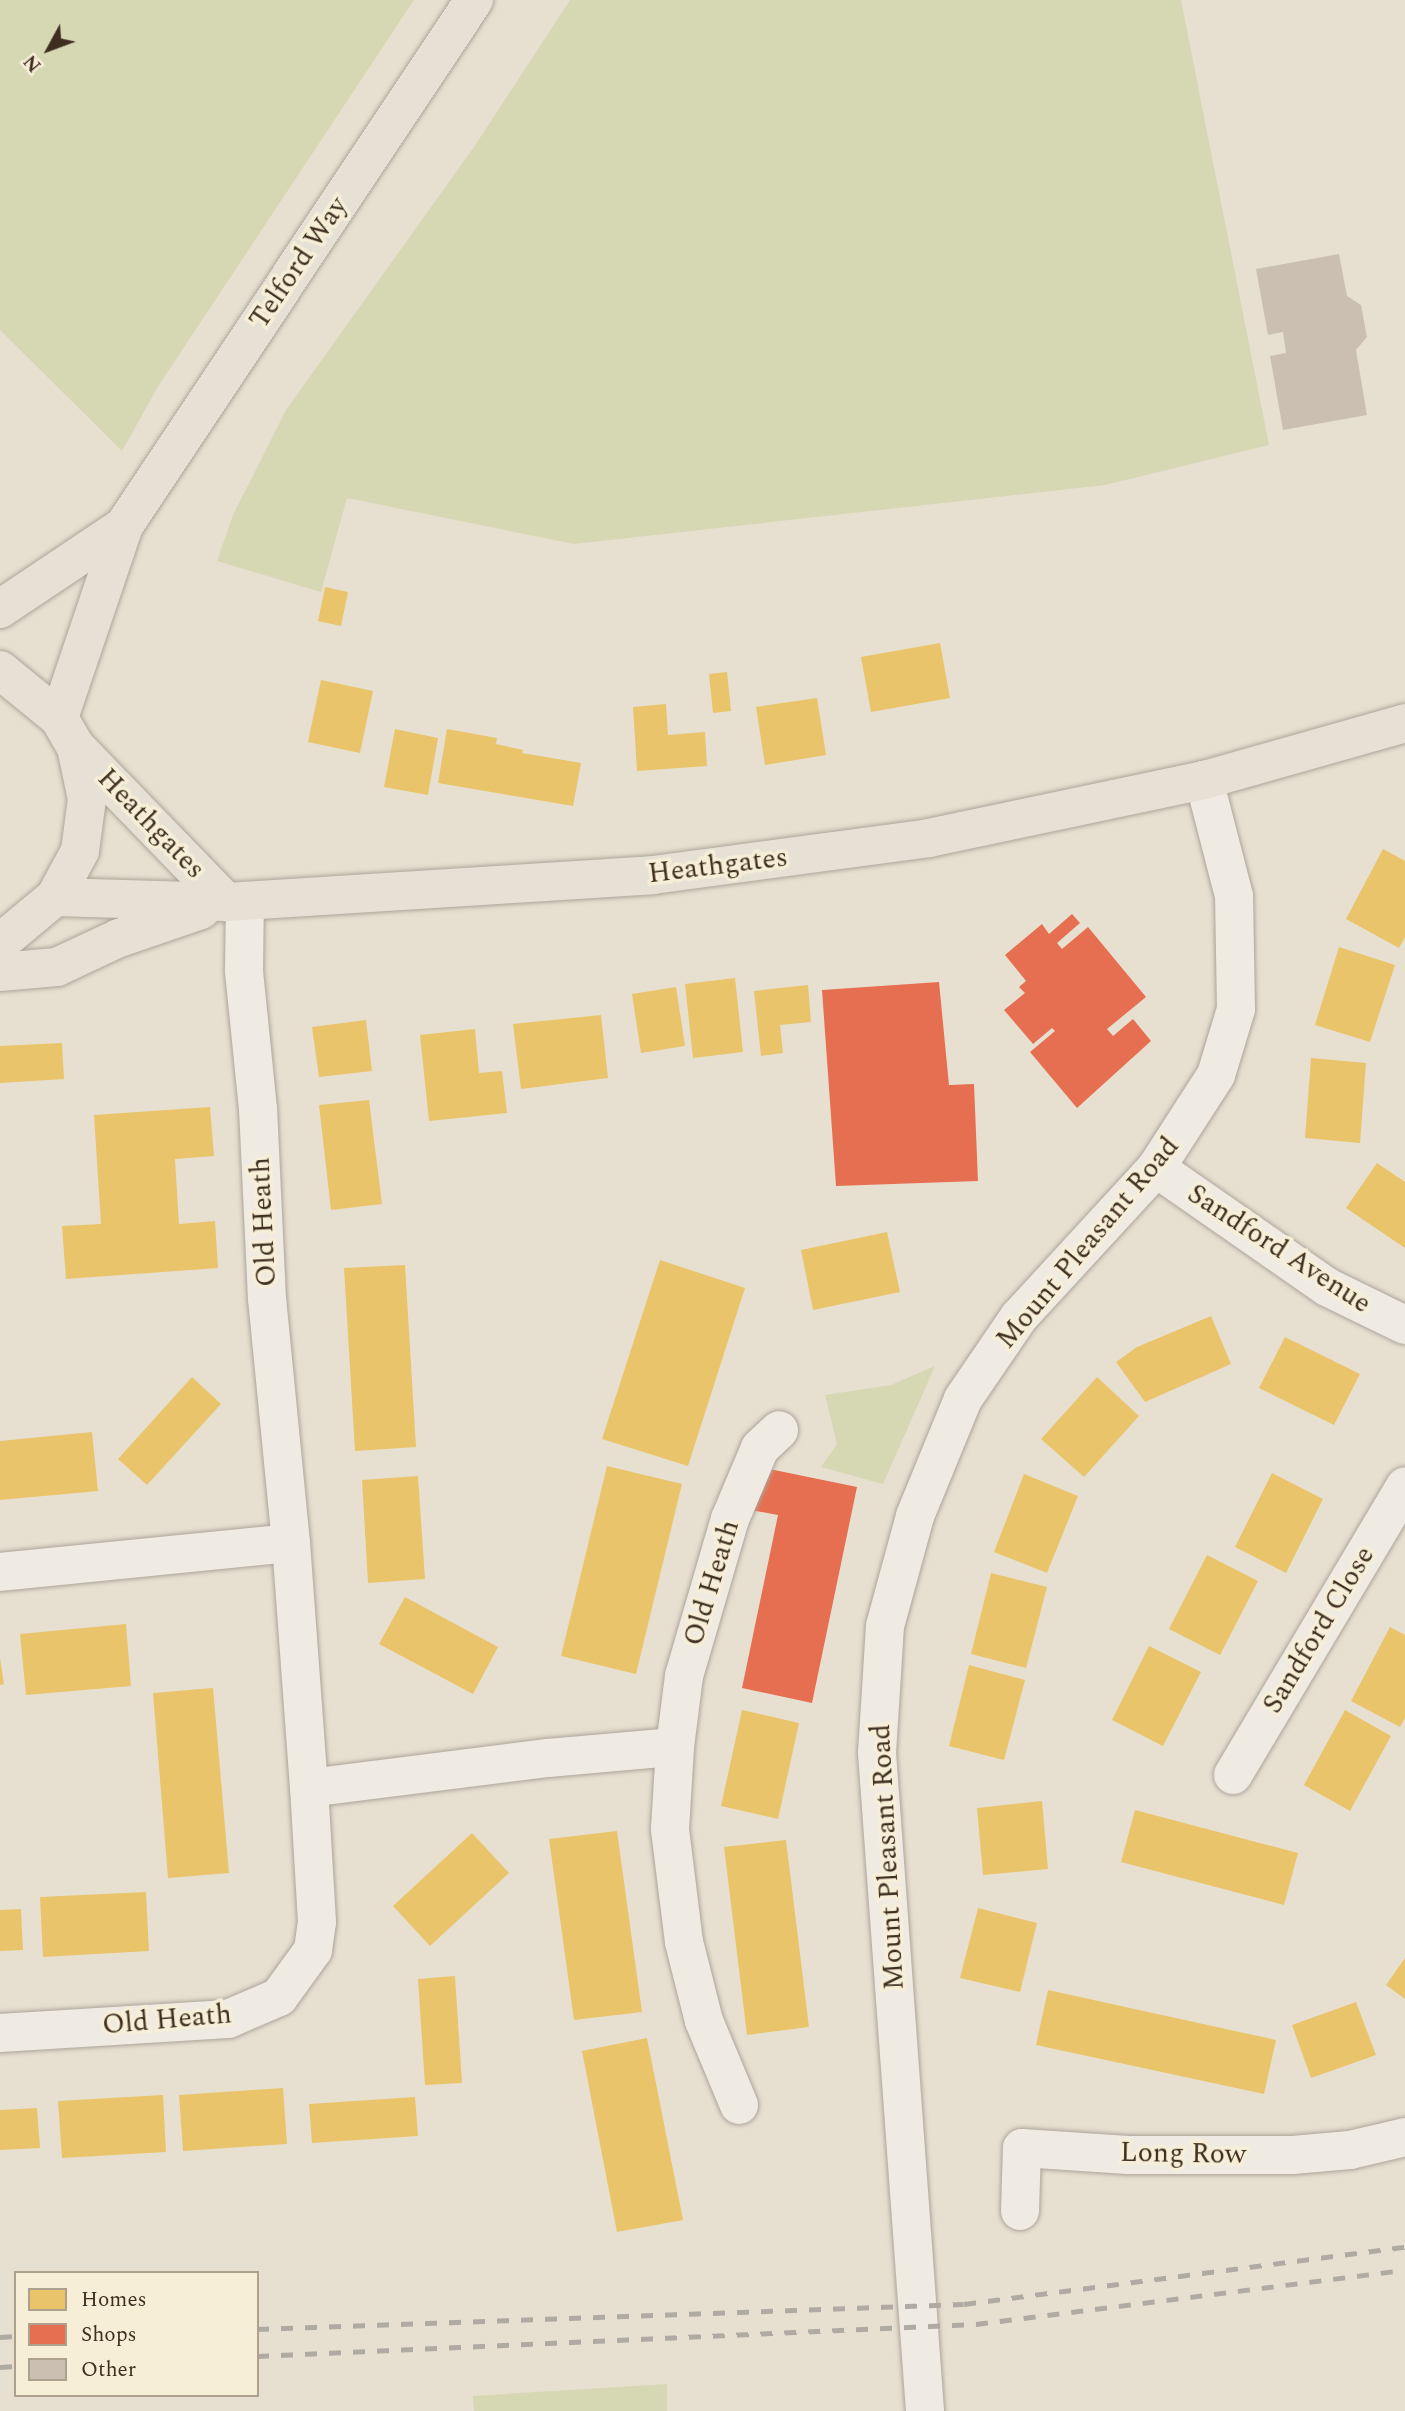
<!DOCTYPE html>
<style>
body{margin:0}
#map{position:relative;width:1405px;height:2411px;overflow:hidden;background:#e7e0d1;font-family:Spectral,serif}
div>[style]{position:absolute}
.green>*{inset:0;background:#d6d7b3}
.homes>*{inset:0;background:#e9c46a}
.shops>*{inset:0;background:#e76f51}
.building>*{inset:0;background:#cbbfb2}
.roads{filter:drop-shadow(0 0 2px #ada599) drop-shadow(0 0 2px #ada599)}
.street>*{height:38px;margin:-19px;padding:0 19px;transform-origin:19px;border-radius:19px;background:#efebe3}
.secondary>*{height:38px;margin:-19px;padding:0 19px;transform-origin:19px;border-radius:19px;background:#efebe3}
.primary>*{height:38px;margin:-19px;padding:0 19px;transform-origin:19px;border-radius:19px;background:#e6e1d4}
.rail>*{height:5px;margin-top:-2.5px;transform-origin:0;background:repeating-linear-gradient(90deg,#afaaa2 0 12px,transparent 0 24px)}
span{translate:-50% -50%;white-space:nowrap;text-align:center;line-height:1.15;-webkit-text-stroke:7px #f7eed8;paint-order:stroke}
.street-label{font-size:28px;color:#3d2e20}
.legend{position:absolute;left:14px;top:2271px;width:245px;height:126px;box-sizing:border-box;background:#f7eed8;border:2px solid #ada18e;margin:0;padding:9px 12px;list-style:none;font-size:21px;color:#3d2e20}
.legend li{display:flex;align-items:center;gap:14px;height:35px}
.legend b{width:35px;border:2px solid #ada18e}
.north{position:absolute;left:14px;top:14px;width:70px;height:70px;-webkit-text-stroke:5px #f7eed8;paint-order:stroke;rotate:229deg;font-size:19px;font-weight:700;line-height:28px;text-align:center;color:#3d2e20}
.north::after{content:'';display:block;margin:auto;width:24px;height:32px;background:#3d2e20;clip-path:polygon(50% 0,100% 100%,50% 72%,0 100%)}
</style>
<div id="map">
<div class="green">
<div style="clip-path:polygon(0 0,414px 0,159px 385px,122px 451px,0 330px)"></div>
<div style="clip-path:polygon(570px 0,1181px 0,1269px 445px,1105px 485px,574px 544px,347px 498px,321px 592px,217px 561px,233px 515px,286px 410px,474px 147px)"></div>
<div style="clip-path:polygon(935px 1366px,883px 1484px,821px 1467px,837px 1444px,825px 1395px,891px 1385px)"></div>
<div style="clip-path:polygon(667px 2384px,667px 2411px,474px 2411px,473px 2396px)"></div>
</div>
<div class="homes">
<div style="clip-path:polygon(325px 587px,348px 592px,341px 626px,318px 621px)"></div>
<div style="clip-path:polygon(940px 643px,950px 698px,871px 712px,861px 657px)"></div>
<div style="clip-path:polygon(727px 672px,731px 711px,713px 713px,709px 674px)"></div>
<div style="clip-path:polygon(321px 680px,373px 691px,360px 753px,308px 742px)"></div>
<div style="clip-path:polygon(817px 698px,826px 755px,765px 765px,756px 707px)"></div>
<div style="clip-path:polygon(666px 704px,668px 735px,705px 732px,707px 766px,637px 771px,633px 707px)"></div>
<div style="clip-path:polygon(395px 729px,438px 738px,428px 795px,384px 787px)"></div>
<div style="clip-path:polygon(447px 729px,497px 738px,496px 744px,523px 750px,522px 753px,581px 763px,573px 806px,438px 783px)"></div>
<div style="clip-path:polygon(1383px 849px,1405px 861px,1405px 937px,1399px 948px,1346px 919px)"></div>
<div style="clip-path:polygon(1339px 947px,1395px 965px,1370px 1042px,1315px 1025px)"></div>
<div style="clip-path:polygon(735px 978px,743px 1052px,693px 1058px,685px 984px)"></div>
<div style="clip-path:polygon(808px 985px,811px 1022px,780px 1025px,783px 1053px,761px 1056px,754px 991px)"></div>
<div style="clip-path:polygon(676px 987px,685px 1046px,641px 1053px,632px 994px)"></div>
<div style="clip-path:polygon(601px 1015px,608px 1078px,521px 1089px,513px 1024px)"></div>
<div style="clip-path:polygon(366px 1020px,372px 1071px,319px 1077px,312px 1027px)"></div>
<div style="clip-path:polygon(475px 1029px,479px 1073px,502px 1071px,507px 1113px,429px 1121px,420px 1035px)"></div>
<div style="clip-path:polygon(62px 1043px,64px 1079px,0 1083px,0 1046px)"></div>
<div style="clip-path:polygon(1311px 1058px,1366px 1063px,1360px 1143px,1305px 1138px)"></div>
<div style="clip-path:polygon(369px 1100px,382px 1204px,331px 1210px,319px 1105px)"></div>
<div style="clip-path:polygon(210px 1107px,214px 1156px,175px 1159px,179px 1224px,215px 1221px,218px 1268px,66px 1279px,62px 1226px,101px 1224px,94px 1115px)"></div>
<div style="clip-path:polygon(1377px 1163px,1405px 1182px,1405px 1248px,1346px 1208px)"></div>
<div style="clip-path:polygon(887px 1232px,900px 1292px,813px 1310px,801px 1250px)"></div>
<div style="clip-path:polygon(660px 1260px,745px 1288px,688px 1466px,602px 1439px)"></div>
<div style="clip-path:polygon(405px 1265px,416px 1447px,355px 1451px,344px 1268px)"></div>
<div style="clip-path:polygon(1211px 1316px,1231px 1364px,1145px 1402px,1116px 1362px,1137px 1347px)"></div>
<div style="clip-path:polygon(1285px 1337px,1360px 1374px,1334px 1425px,1259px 1388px)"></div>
<div style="clip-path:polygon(192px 1377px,221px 1404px,147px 1485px,118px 1459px)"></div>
<div style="clip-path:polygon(1097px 1377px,1139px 1416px,1084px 1477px,1041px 1439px)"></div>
<div style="clip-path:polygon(92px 1432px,98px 1491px,0 1500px,0 1441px)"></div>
<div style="clip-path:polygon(607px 1466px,682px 1484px,636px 1674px,561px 1656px)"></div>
<div style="clip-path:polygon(1272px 1473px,1323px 1499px,1286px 1573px,1235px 1547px)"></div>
<div style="clip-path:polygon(1024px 1474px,1078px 1496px,1047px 1573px,994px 1552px)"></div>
<div style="clip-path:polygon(418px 1476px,425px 1579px,368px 1583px,362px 1480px)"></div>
<div style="clip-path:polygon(1207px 1555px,1258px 1581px,1220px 1655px,1169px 1629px)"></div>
<div style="clip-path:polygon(991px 1573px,1047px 1587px,1026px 1668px,971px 1654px)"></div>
<div style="clip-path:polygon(405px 1597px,498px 1647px,473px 1694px,379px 1644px)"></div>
<div style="clip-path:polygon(126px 1624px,131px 1686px,26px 1695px,20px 1634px)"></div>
<div style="clip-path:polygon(1390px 1627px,1405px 1635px,1405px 1718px,1400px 1727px,1351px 1701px)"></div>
<div style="clip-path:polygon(1149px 1646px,1201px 1672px,1163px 1746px,1112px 1720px)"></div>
<div style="clip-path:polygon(0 1658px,4px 1684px,0 1685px)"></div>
<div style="clip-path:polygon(969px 1665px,1025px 1680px,1004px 1760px,949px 1746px)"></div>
<div style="clip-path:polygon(213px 1688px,229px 1873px,168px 1878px,153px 1693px)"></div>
<div style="clip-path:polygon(742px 1710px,799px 1723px,778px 1819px,721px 1806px)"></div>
<div style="clip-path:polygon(1345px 1710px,1391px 1736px,1350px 1811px,1304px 1785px)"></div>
<div style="clip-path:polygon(1042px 1801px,1048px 1869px,983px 1875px,977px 1808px)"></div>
<div style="clip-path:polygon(1135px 1810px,1298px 1853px,1284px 1905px,1121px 1862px)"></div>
<div style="clip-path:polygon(617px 1831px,642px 2012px,574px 2020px,549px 1839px)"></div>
<div style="clip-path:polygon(472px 1833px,509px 1873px,430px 1946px,393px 1906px)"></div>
<div style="clip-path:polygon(786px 1840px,809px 2027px,747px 2035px,724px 1847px)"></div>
<div style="clip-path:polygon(146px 1892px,149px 1951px,43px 1957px,40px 1897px)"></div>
<div style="clip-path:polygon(978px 1908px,1037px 1923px,1020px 1992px,960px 1978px)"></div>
<div style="clip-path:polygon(21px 1909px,23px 1950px,0 1951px,0 1910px)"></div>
<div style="clip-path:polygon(1405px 1958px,1405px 1999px,1386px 1985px)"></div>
<div style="clip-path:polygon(455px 1976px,462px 2083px,425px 2085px,418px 1979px)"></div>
<div style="clip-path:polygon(1048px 1990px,1276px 2040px,1264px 2094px,1036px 2045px)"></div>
<div style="clip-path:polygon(1356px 2002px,1376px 2055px,1311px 2078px,1292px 2025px)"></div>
<div style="clip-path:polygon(647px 2038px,683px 2220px,617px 2232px,582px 2051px)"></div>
<div style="clip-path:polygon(283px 2088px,287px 2144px,183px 2151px,179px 2095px)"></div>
<div style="clip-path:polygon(163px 2095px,166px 2152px,62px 2158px,58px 2101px)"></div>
<div style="clip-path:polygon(415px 2097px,418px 2136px,312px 2143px,309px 2104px)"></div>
<div style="clip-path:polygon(37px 2108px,40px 2148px,0 2150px,0 2110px)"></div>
</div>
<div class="shops">
<div style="clip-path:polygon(1072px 914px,1080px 923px,1057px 943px,1062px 949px,1088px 927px,1146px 997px,1107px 1029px,1113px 1036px,1133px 1019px,1151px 1041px,1077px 1108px,1030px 1052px,1055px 1031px,1052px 1028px,1033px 1044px,1004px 1010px,1025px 993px,1019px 987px,1026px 981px,1005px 955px,1042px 924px,1049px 934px)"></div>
<div style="clip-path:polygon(939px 982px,949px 1085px,974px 1084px,978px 1181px,836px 1186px,822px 990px)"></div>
<div style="clip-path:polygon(760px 1467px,857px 1487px,812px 1703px,742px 1688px,778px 1515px,751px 1510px)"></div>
</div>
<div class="building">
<div style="clip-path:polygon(1339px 254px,1347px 296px,1361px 305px,1367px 337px,1356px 350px,1367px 415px,1283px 430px,1270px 356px,1286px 353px,1283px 332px,1268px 335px,1256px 269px)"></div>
</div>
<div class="roads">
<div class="street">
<div style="left:1156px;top:1168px;width:208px;rotate:34.8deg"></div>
<div style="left:1327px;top:1287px;width:87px;rotate:26deg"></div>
<div style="left:0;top:1572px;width:292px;rotate:-5.7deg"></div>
<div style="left:1233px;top:1775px;width:336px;rotate:-59.2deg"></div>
<div style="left:309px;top:1788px;width:241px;rotate:-7.2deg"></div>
<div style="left:548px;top:1758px;width:127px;rotate:-5deg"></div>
<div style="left:0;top:2033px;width:228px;rotate:-3.5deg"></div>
<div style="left:228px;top:2019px;width:56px;rotate:-23.3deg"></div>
<div style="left:279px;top:1997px;width:58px;rotate:-54.1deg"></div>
<div style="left:313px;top:1950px;width:28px;rotate:-82deg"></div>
<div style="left:317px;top:1922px;width:134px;rotate:-93.4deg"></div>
<div style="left:309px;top:1788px;width:246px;rotate:-94.2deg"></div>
<div style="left:291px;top:1543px;width:245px;rotate:-95.6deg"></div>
<div style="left:267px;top:1299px;width:190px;rotate:-92.7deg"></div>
<div style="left:258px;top:1109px;width:140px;rotate:-95.8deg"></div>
<div style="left:244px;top:970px;width:69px;rotate:-89.2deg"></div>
<div style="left:739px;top:2105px;width:91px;rotate:-112.6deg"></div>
<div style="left:704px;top:2021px;width:81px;rotate:-104.2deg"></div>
<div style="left:684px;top:1942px;width:114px;rotate:-97.1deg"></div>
<div style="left:670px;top:1829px;width:82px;rotate:-86.5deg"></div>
<div style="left:675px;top:1747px;width:72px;rotate:-82.8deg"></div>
<div style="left:684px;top:1676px;width:164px;rotate:-73.7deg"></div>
<div style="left:730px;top:1519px;width:77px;rotate:-67.1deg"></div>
<div style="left:760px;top:1448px;width:26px;rotate:-43deg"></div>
<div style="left:1020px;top:2211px;width:63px;rotate:-88.2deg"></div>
<div style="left:1022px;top:2148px;width:106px;rotate:3.8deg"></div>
<div style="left:1128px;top:2155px;width:165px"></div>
<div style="left:1293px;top:2155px;width:57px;rotate:-5deg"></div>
<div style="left:1350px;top:2150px;width:57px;rotate:-13.3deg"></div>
</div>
<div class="secondary">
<div style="left:925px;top:2411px;width:660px;rotate:-94.17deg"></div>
<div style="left:877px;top:1753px;width:127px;rotate:-86.4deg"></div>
<div style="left:885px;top:1626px;width:114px;rotate:-74.7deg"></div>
<div style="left:915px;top:1516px;width:126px;rotate:-67.7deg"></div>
<div style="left:963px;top:1399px;width:99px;rotate:-55.7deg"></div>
<div style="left:1019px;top:1317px;width:202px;rotate:-47.4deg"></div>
<div style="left:1156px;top:1168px;width:111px;rotate:-57.2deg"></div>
<div style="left:1216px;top:1075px;width:69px;rotate:-73.1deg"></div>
<div style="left:1236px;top:1009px;width:113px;rotate:-91deg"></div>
<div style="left:1234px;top:896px;width:120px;rotate:-104.5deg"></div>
</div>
<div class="primary">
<div style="left:0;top:609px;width:149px;rotate:-33.8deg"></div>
<div style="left:0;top:670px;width:76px;rotate:39.1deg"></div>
<div style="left:59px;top:718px;width:34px;rotate:60deg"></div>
<div style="left:76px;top:747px;width:53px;rotate:78.1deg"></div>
<div style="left:87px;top:799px;width:52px;rotate:97.7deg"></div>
<div style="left:80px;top:851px;width:52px;rotate:118.5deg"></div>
<div style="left:55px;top:897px;width:72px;rotate:140.1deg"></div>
<div style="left:59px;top:718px;width:203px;rotate:-71.3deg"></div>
<div style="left:124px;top:526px;width:632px;rotate:-56.36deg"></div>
<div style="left:76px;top:747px;width:216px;rotate:45.9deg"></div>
<div style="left:55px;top:897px;width:171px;rotate:1.7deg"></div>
<div style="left:226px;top:902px;width:428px;rotate:-3.6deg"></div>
<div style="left:653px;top:875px;width:278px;rotate:-7.6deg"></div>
<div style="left:929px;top:838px;width:281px;rotate:-11.9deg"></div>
<div style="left:1204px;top:780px;width:209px;rotate:-15.8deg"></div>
<div style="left:0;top:972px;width:57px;rotate:-5deg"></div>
<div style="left:57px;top:967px;width:68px;rotate:-25.1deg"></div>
<div style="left:119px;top:938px;width:87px;rotate:-18.9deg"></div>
</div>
</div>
<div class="rail">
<div style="left:257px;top:2329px;width:707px;rotate:-2.03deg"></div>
<div style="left:964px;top:2304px;width:445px;rotate:-7.4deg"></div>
<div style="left:0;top:2337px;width:16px;rotate:-4deg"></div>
<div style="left:257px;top:2356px;width:720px;rotate:-2.55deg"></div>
<div style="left:976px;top:2324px;width:432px;rotate:-7.2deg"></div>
<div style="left:0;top:2367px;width:16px;rotate:-4deg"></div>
</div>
<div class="street-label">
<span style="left:299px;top:263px;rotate:-56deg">Telford Way</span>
<span style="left:151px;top:824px;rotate:46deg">Heathgates</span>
<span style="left:718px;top:866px;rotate:-7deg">Heathgates</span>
<span style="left:264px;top:1222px;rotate:-93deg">Old Heath</span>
<span style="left:1088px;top:1243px;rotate:-50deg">Mount Pleasant Road</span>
<span style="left:1279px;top:1249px;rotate:33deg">Sandford Avenue</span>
<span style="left:712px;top:1583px;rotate:-73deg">Old Heath</span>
<span style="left:1319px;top:1630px;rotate:-59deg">Sandford Close</span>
<span style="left:888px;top:1857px;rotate:-93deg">Mount Pleasant Road</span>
<span style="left:167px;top:2020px;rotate:-5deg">Old Heath</span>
<span style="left:1183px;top:2154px;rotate:1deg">Long Row</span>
</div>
<ul class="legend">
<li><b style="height:19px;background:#e9c46a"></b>Homes</li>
<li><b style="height:19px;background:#e76f51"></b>Shops</li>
<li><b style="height:19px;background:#cbbfb2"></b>Other</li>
</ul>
<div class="north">N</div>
</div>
